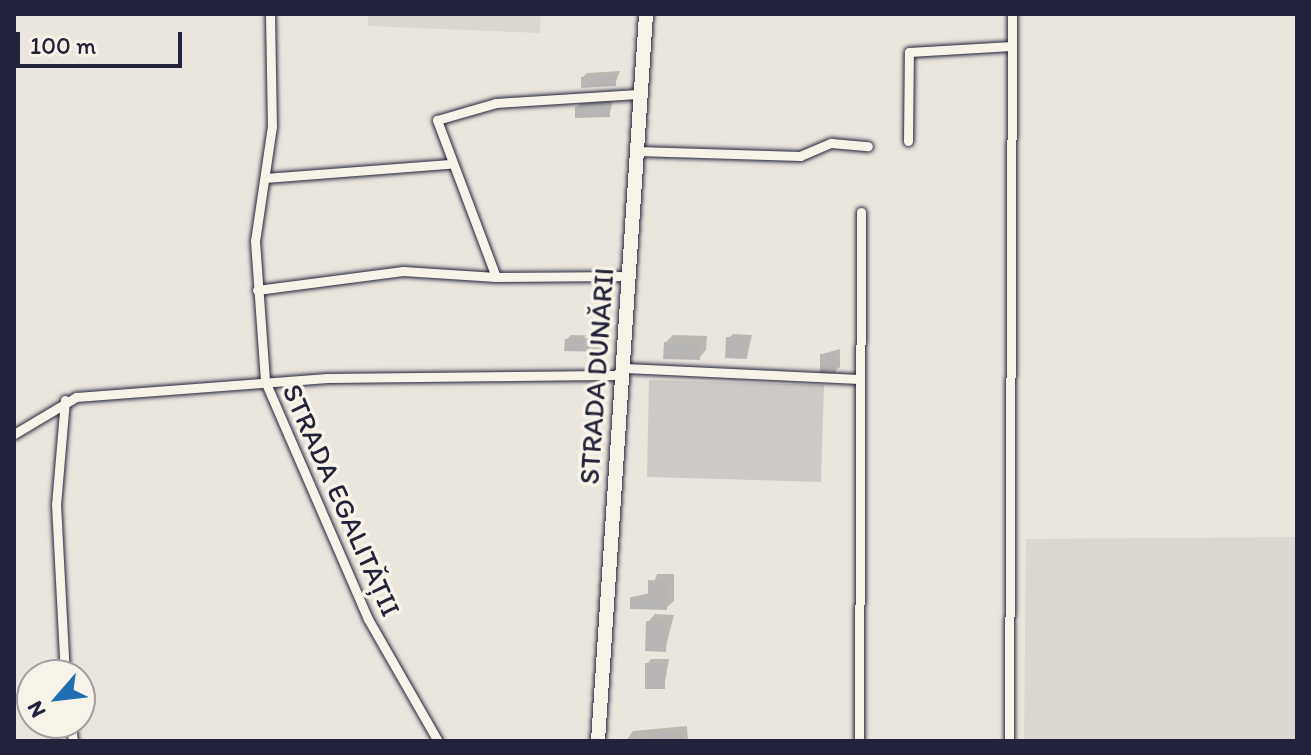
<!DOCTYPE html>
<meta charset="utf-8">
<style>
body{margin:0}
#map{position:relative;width:1311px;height:755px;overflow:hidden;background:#eae6de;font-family:Itim,sans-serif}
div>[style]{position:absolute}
.built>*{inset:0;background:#dbd8d2}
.green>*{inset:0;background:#cdc9c6}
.shadow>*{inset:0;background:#0003}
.building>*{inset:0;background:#b8b6b5}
.roads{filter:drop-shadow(0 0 2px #22223b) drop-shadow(0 0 2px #22223b)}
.minor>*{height:9px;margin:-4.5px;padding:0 4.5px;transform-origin:4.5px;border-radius:4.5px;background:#f7f3e8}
.primary>*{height:14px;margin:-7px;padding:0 7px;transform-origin:7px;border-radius:7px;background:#f7f3e8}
span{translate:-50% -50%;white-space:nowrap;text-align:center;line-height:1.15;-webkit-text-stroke:7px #f7f3e8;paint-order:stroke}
.street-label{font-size:28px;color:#22223b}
.frame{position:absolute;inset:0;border:16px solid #22223b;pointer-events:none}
.north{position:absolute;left:16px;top:659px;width:80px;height:80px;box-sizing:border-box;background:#f7f3e8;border:2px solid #a29fa3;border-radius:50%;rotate:242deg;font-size:22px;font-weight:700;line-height:32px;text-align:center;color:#22223b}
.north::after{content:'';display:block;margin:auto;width:28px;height:36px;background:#1f6fb2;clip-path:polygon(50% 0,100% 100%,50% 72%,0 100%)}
.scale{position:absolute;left:16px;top:32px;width:166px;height:36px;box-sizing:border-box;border:4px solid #22223b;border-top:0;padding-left:10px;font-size:24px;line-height:28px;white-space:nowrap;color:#22223b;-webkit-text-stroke:6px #f7f3e8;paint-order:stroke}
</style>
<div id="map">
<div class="built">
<div style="clip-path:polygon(368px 14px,541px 14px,540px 33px,368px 26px)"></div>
<div style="clip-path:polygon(1297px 537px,1297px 741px,1024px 741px,1026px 539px)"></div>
</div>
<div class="green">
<div style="clip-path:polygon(649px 380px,824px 385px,821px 482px,647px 477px)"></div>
</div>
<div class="shadow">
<div style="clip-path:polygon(620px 71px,615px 84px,583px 77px,587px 73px)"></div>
<div style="clip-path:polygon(613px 102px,609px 115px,577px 107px,582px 103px)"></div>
<div style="clip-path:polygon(733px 334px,752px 335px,747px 357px,728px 338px)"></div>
<div style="clip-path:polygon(571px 335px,605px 336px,605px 346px,567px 339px)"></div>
<div style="clip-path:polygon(673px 335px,707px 336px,706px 350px,699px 358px,666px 342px)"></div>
<div style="clip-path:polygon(840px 349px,840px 367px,835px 371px,822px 354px)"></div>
<div style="clip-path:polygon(657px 574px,674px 574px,674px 601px,666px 608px,632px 597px,650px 593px)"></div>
<div style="clip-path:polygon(655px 614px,674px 615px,665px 650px,648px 622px)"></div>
<div style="clip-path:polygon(651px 659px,669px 659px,664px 687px,647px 664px)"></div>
<div style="clip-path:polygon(687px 726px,688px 741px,626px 741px,633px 731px)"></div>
</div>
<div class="building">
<div style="clip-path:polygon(616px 75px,616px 86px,581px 88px,581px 77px)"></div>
<div style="clip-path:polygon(598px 101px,610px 101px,610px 117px,575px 118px,575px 107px)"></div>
<div style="clip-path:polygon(726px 337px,748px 338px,747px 359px,725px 358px)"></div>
<div style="clip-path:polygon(565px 339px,601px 340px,601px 352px,564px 351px)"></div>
<div style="clip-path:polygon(664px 342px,700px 343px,700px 360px,663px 359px)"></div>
<div style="clip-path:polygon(836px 353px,836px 373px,820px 374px,820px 354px)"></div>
<div style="clip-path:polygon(648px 580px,667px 581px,667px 610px,630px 609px,630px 597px,648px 597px)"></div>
<div style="clip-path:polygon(646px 621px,667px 621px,666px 652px,645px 651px)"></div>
<div style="clip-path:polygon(645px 663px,665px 663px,665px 689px,645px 689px)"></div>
<div style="clip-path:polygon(668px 732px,681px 732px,681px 741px,624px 741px)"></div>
</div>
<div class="roads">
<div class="minor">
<div style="left:270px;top:14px;width:112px;rotate:89deg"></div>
<div style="left:272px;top:126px;width:116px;rotate:98.4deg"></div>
<div style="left:255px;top:241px;width:140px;rotate:85.9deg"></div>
<div style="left:265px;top:381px;width:259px;rotate:66.6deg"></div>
<div style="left:368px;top:619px;width:141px;rotate:60.2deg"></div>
<div style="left:908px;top:141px;width:89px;rotate:-89.4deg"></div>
<div style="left:909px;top:52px;width:103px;rotate:-3.3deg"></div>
<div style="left:637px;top:151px;width:163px;rotate:1.8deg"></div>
<div style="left:800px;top:156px;width:34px;rotate:-23deg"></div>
<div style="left:831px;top:143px;width:37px;rotate:5deg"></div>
<div style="left:266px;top:178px;width:183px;rotate:-4.4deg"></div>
<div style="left:629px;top:276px;width:133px;rotate:179.6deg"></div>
<div style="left:496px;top:277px;width:168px;rotate:-110.6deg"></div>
<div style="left:437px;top:120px;width:61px;rotate:-16.1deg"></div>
<div style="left:496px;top:103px;width:145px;rotate:-3.6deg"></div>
<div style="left:257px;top:290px;width:147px;rotate:-7.4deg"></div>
<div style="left:403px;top:271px;width:93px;rotate:3.7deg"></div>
<div style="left:624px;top:368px;width:236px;rotate:2.7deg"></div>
<div style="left:65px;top:400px;width:104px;rotate:94.9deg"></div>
<div style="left:56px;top:504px;width:171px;rotate:87deg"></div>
<div style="left:14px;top:434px;width:72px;rotate:-30.8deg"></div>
<div style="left:76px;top:397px;width:252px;rotate:-4.3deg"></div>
<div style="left:327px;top:378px;width:296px;rotate:-0.6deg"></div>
<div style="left:71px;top:723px;width:18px;rotate:84deg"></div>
<div style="left:859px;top:741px;width:529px;rotate:-89.78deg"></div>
<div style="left:1009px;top:741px;width:727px;rotate:-89.76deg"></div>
</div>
<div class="primary">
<div style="left:598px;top:741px;width:729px;rotate:-86.22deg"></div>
</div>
</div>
<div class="street-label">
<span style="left:596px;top:376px;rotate:-86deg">STRADA DUNĂRII</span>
<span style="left:342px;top:500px;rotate:66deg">STRADA EGALITĂȚII</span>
</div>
<div class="frame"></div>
<div class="north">N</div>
<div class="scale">100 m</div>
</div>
